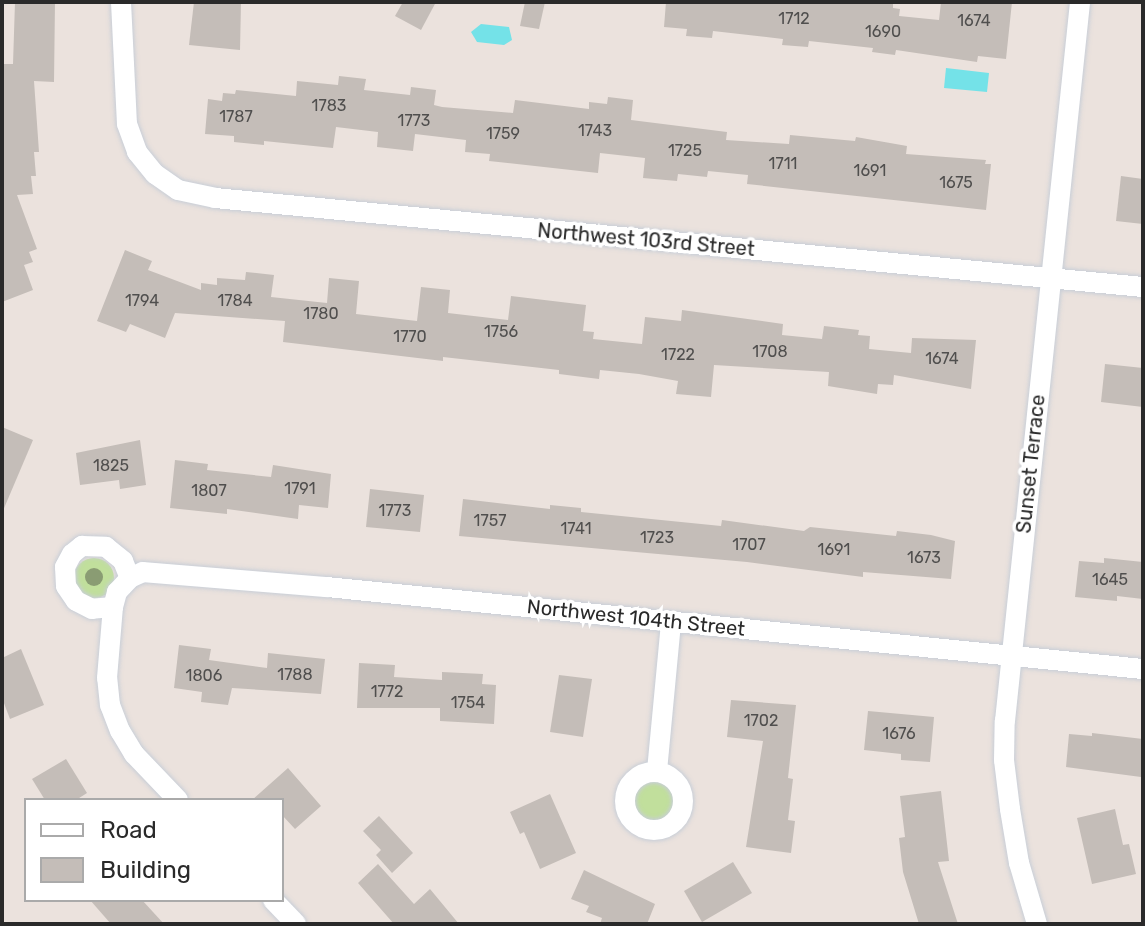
<!DOCTYPE html>
<style>
body{margin:0}
#map{position:relative;width:1145px;height:926px;overflow:hidden;background:#ebe2dd;font-family:Rubik,sans-serif}
div>[style]{position:absolute}
.green>*{inset:0;background:#c1df9c}
.round{border-radius:50%}
.water>*{inset:0;background:#74e2e8}
.building>*{inset:0;background:#c4bdb8}
.roads{filter:drop-shadow(0 0 2px #c8ced7) drop-shadow(0 0 2px #c8ced7)}
.street>*{height:20px;margin:-10px;padding:0 10px;transform-origin:10px;border-radius:10px;background:#fff}
.street>.ring{margin:-10px;padding:0;box-sizing:content-box;background:none;border:20px solid #fff;border-radius:50%}
.trees>*{width:18px;height:18px;margin:-9px;border-radius:50%;background:#8a9c73}
span{translate:-50% -50%;white-space:nowrap;text-align:center;line-height:1.15;-webkit-text-stroke:7px #fff;paint-order:stroke}
.number-label{font-size:16px;color:#504f4e}
.number-label span{-webkit-text-stroke-width:0}
.street-label{font-size:20px;color:#2a2a2a}
.frame{position:absolute;inset:0;border:4px solid #2a2a2a;pointer-events:none}
.legend{position:absolute;left:24px;top:798px;width:260px;height:104px;box-sizing:border-box;background:#fff;border:2px solid #aaa;margin:0;padding:10px 14px;list-style:none;font-size:24px;color:#2a2a2a}
.legend li{display:flex;align-items:center;gap:16px;height:40px}
.legend b{width:40px;border:2px solid #aaa}
</style>
<div id="map">
<div class="green">
<div class="round" style="left:74px;top:558px;width:40px;height:40px"></div>
<div class="round" style="left:634px;top:781px;width:40px;height:40px"></div>
</div>
<div class="water">
<div style="clip-path:polygon(481px 24px,509px 27px,512px 40px,504px 45px,477px 42px,471px 32px)"></div>
<div style="clip-path:polygon(946px 68px,989px 73px,987px 92px,944px 88px)"></div>
</div>
<div class="building">
<div style="clip-path:polygon(15px 2px,55px 2px,54px 82px,34px 81px,39px 152px,34px 152px,36px 176px,31px 176px,33px 194px,17px 195px,37px 249px,29px 252px,33px 262px,24px 265px,33px 290px,2px 302px,2px 64px,13px 64px)"></div>
<div style="clip-path:polygon(194px 2px,241px 2px,240px 50px,189px 45px)"></div>
<div style="clip-path:polygon(403px 2px,436px 2px,421px 30px,395px 16px)"></div>
<div style="clip-path:polygon(525px 2px,545px 2px,539px 29px,520px 26px)"></div>
<div style="clip-path:polygon(666px 2px,893px 2px,893px 8px,900px 9px,899px 16px,939px 20px,941px 2px,1012px 2px,1006px 59px,978px 56px,977px 62px,896px 50px,895px 55px,872px 52px,873px 48px,809px 41px,808px 47px,782px 45px,783px 39px,713px 31px,712px 38px,686px 36px,687px 29px,664px 27px)"></div>
<div style="clip-path:polygon(339px 76px,366px 79px,364px 90px,410px 95px,411px 87px,436px 90px,434px 105px,442px 107px,513px 113px,515px 100px,589px 109px,589px 102px,607px 104px,608px 97px,633px 100px,631px 120px,727px 132px,726px 140px,789px 144px,790px 135px,855px 141px,856px 137px,907px 146px,906px 154px,986px 160px,985px 164px,991px 164px,986px 210px,747px 184px,748px 175px,708px 171px,707px 177px,678px 174px,677px 181px,643px 178px,645px 158px,600px 153px,598px 173px,489px 161px,490px 154px,465px 152px,466px 140px,415px 134px,413px 151px,377px 147px,378px 132px,336px 127px,333px 148px,264px 141px,264px 145px,234px 142px,234px 136px,205px 134px,208px 99px,222px 101px,223px 93px,235px 94px,236px 90px,296px 96px,297px 81px,338px 85px)"></div>
<div style="clip-path:polygon(1121px 176px,1143px 179px,1143px 224px,1116px 221px)"></div>
<div style="clip-path:polygon(125px 250px,152px 261px,148px 270px,201px 290px,201px 283px,217px 285px,217px 278px,245px 280px,246px 272px,274px 275px,271px 297px,327px 303px,329px 278px,359px 281px,356px 314px,417px 321px,421px 287px,450px 290px,448px 313px,508px 320px,511px 296px,586px 305px,583px 331px,594px 332px,593px 339px,642px 344px,645px 317px,681px 321px,682px 310px,783px 324px,782px 335px,822px 339px,824px 326px,859px 330px,858px 335px,870px 336px,869px 349px,911px 353px,912px 338px,976px 340px,971px 389px,894px 375px,893px 385px,878px 384px,877px 394px,828px 386px,829px 372px,714px 365px,711px 397px,676px 394px,678px 381px,639px 374px,600px 370px,599px 379px,559px 374px,559px 370px,443px 357px,443px 361px,283px 342px,285px 321px,175px 313px,165px 338px,130px 324px,126px 332px,97px 321px)"></div>
<div style="clip-path:polygon(1105px 364px,1143px 368px,1143px 407px,1101px 402px)"></div>
<div style="clip-path:polygon(2px 427px,33px 440px,2px 513px)"></div>
<div style="clip-path:polygon(140px 440px,146px 485px,120px 489px,119px 480px,80px 485px,76px 453px)"></div>
<div style="clip-path:polygon(175px 460px,208px 464px,207px 470px,271px 477px,273px 465px,331px 474px,328px 508px,299px 505px,298px 519px,227px 509px,227px 514px,170px 508px)"></div>
<div style="clip-path:polygon(370px 489px,424px 495px,420px 532px,366px 527px)"></div>
<div style="clip-path:polygon(463px 499px,550px 509px,550px 505px,581px 508px,581px 512px,721px 526px,722px 520px,804px 531px,810px 527px,896px 536px,897px 531px,931px 535px,955px 541px,951px 579px,863px 572px,863px 577px,747px 562px,459px 536px)"></div>
<div style="clip-path:polygon(1104px 558px,1143px 562px,1143px 599px,1117px 596px,1117px 601px,1075px 597px,1079px 561px,1104px 563px)"></div>
<div style="clip-path:polygon(179px 645px,211px 649px,209px 660px,267px 668px,268px 653px,325px 659px,321px 694px,232px 688px,228px 705px,201px 702px,202px 692px,174px 688px)"></div>
<div style="clip-path:polygon(21px 649px,44px 705px,10px 719px,2px 698px,2px 658px)"></div>
<div style="clip-path:polygon(359px 663px,395px 665px,394px 677px,442px 680px,442px 672px,483px 674px,482px 684px,496px 685px,494px 724px,440px 721px,440px 708px,357px 708px)"></div>
<div style="clip-path:polygon(559px 675px,592px 679px,583px 737px,550px 732px)"></div>
<div style="clip-path:polygon(731px 700px,796px 705px,788px 778px,793px 779px,788px 820px,795px 821px,791px 853px,746px 847px,763px 741px,727px 737px)"></div>
<div style="clip-path:polygon(868px 711px,934px 717px,930px 762px,901px 760px,901px 754px,864px 750px)"></div>
<div style="clip-path:polygon(1092px 733px,1143px 739px,1141px 777px,1066px 767px,1069px 734px,1092px 736px)"></div>
<div style="clip-path:polygon(66px 759px,87px 793px,76px 800px,45px 800px,32px 779px)"></div>
<div style="clip-path:polygon(288px 768px,321px 806px,295px 829px,282px 815px,282px 800px,252px 800px)"></div>
<div style="clip-path:polygon(941px 791px,949px 861px,938px 862px,958px 924px,919px 924px,903px 872px,899px 838px,905px 837px,900px 796px)"></div>
<div style="clip-path:polygon(550px 794px,576px 853px,540px 869px,524px 832px,520px 834px,510px 812px)"></div>
<div style="clip-path:polygon(1115px 809px,1123px 845px,1129px 844px,1136px 874px,1092px 884px,1077px 818px)"></div>
<div style="clip-path:polygon(379px 816px,413px 853px,392px 873px,376px 855px,381px 850px,363px 831px)"></div>
<div style="clip-path:polygon(733px 862px,752px 893px,702px 922px,684px 891px)"></div>
<div style="clip-path:polygon(378px 864px,414px 904px,430px 889px,459px 924px,394px 924px,358px 883px)"></div>
<div style="clip-path:polygon(584px 870px,655px 904px,647px 924px,600px 924px,602px 918px,586px 912px,589px 906px,571px 899px)"></div>
<div style="clip-path:polygon(90px 900px,142px 900px,164px 924px,111px 924px)"></div>
</div>
<div class="roads">
<div class="street">
<div style="left:121px;top:2px;width:122px;rotate:87.2deg"></div>
<div style="left:127px;top:124px;width:30px;rotate:70deg"></div>
<div style="left:137px;top:152px;width:28px;rotate:51deg"></div>
<div style="left:155px;top:174px;width:28px;rotate:35deg"></div>
<div style="left:178px;top:190px;width:38px;rotate:12deg"></div>
<div style="left:215px;top:198px;width:932px;rotate:5.48deg"></div>
<div style="left:113px;top:607px;width:21px;rotate:175deg"></div>
<div style="left:92px;top:609px;width:18px;rotate:-153deg"></div>
<div style="left:76px;top:601px;width:18px;rotate:-124deg"></div>
<div style="left:66px;top:586px;width:19px;rotate:-93deg"></div>
<div style="left:65px;top:567px;width:15px;rotate:-62deg"></div>
<div style="left:72px;top:554px;width:13px;rotate:-39deg"></div>
<div style="left:82px;top:546px;width:24px;rotate:2deg"></div>
<div style="left:106px;top:547px;width:22px;rotate:39deg"></div>
<div style="left:123px;top:561px;width:18px;rotate:68deg"></div>
<div style="left:657px;top:771px;width:150px;rotate:-84.6deg"></div>
<div class="ring" style="left:625px;top:772px;width:38px;height:38px"></div>
<div style="left:178px;top:800px;width:64px;rotate:-133.7deg"></div>
<div style="left:134px;top:754px;width:27px;rotate:-121deg"></div>
<div style="left:120px;top:731px;width:28px;rotate:-111deg"></div>
<div style="left:110px;top:705px;width:27px;rotate:-96deg"></div>
<div style="left:107px;top:678px;width:71px;rotate:-85.2deg"></div>
<div style="left:113px;top:607px;width:16px;rotate:-75deg"></div>
<div style="left:117px;top:592px;width:19px;rotate:-47deg"></div>
<div style="left:130px;top:578px;width:14px;rotate:-25deg"></div>
<div style="left:143px;top:572px;width:185px;rotate:4.7deg"></div>
<div style="left:327px;top:587px;width:820px;rotate:5.74deg"></div>
<div style="left:273px;top:900px;width:33px;rotate:46deg"></div>
<div style="left:1037px;top:924px;width:64px;rotate:-106.4deg"></div>
<div style="left:1019px;top:863px;width:55px;rotate:-99.5deg"></div>
<div style="left:1010px;top:809px;width:49px;rotate:-97deg"></div>
<div style="left:1004px;top:760px;width:39px;rotate:-89deg"></div>
<div style="left:1005px;top:721px;width:723px;rotate:-84.04deg"></div>
</div>
</div>
<div class="trees">
<div style="left:94px;top:577px"></div>
</div>
<div class="number-label">
<span style="left:794px;top:19px">1712</span>
<span style="left:974px;top:21px">1674</span>
<span style="left:883px;top:32px">1690</span>
<span style="left:329px;top:106px">1783</span>
<span style="left:236px;top:117px">1787</span>
<span style="left:414px;top:121px">1773</span>
<span style="left:595px;top:131px">1743</span>
<span style="left:503px;top:134px">1759</span>
<span style="left:685px;top:151px">1725</span>
<span style="left:783px;top:164px">1711</span>
<span style="left:870px;top:171px">1691</span>
<span style="left:956px;top:183px">1675</span>
<span style="left:142px;top:301px">1794</span>
<span style="left:235px;top:301px">1784</span>
<span style="left:321px;top:314px">1780</span>
<span style="left:501px;top:332px">1756</span>
<span style="left:410px;top:337px">1770</span>
<span style="left:770px;top:352px">1708</span>
<span style="left:678px;top:355px">1722</span>
<span style="left:942px;top:359px">1674</span>
<span style="left:111px;top:466px">1825</span>
<span style="left:300px;top:489px">1791</span>
<span style="left:209px;top:491px">1807</span>
<span style="left:395px;top:511px">1773</span>
<span style="left:490px;top:521px">1757</span>
<span style="left:576px;top:529px">1741</span>
<span style="left:657px;top:538px">1723</span>
<span style="left:749px;top:545px">1707</span>
<span style="left:834px;top:550px">1691</span>
<span style="left:924px;top:558px">1673</span>
<span style="left:1110px;top:580px">1645</span>
<span style="left:295px;top:675px">1788</span>
<span style="left:204px;top:676px">1806</span>
<span style="left:387px;top:692px">1772</span>
<span style="left:468px;top:703px">1754</span>
<span style="left:761px;top:721px">1702</span>
<span style="left:899px;top:734px">1676</span>
</div>
<div class="street-label">
<span style="left:646px;top:240px;rotate:5deg">Northwest 103rd Street</span>
<span style="left:1031px;top:464px;rotate:-84deg">Sunset Terrace</span>
<span style="left:636px;top:618px;rotate:6deg">Northwest 104th Street</span>
</div>
<div class="frame"></div>
<ul class="legend">
<li><b style="height:10px;background:#fff"></b>Road</li>
<li><b style="height:22px;background:#c4bdb8"></b>Building</li>
</ul>
</div>
